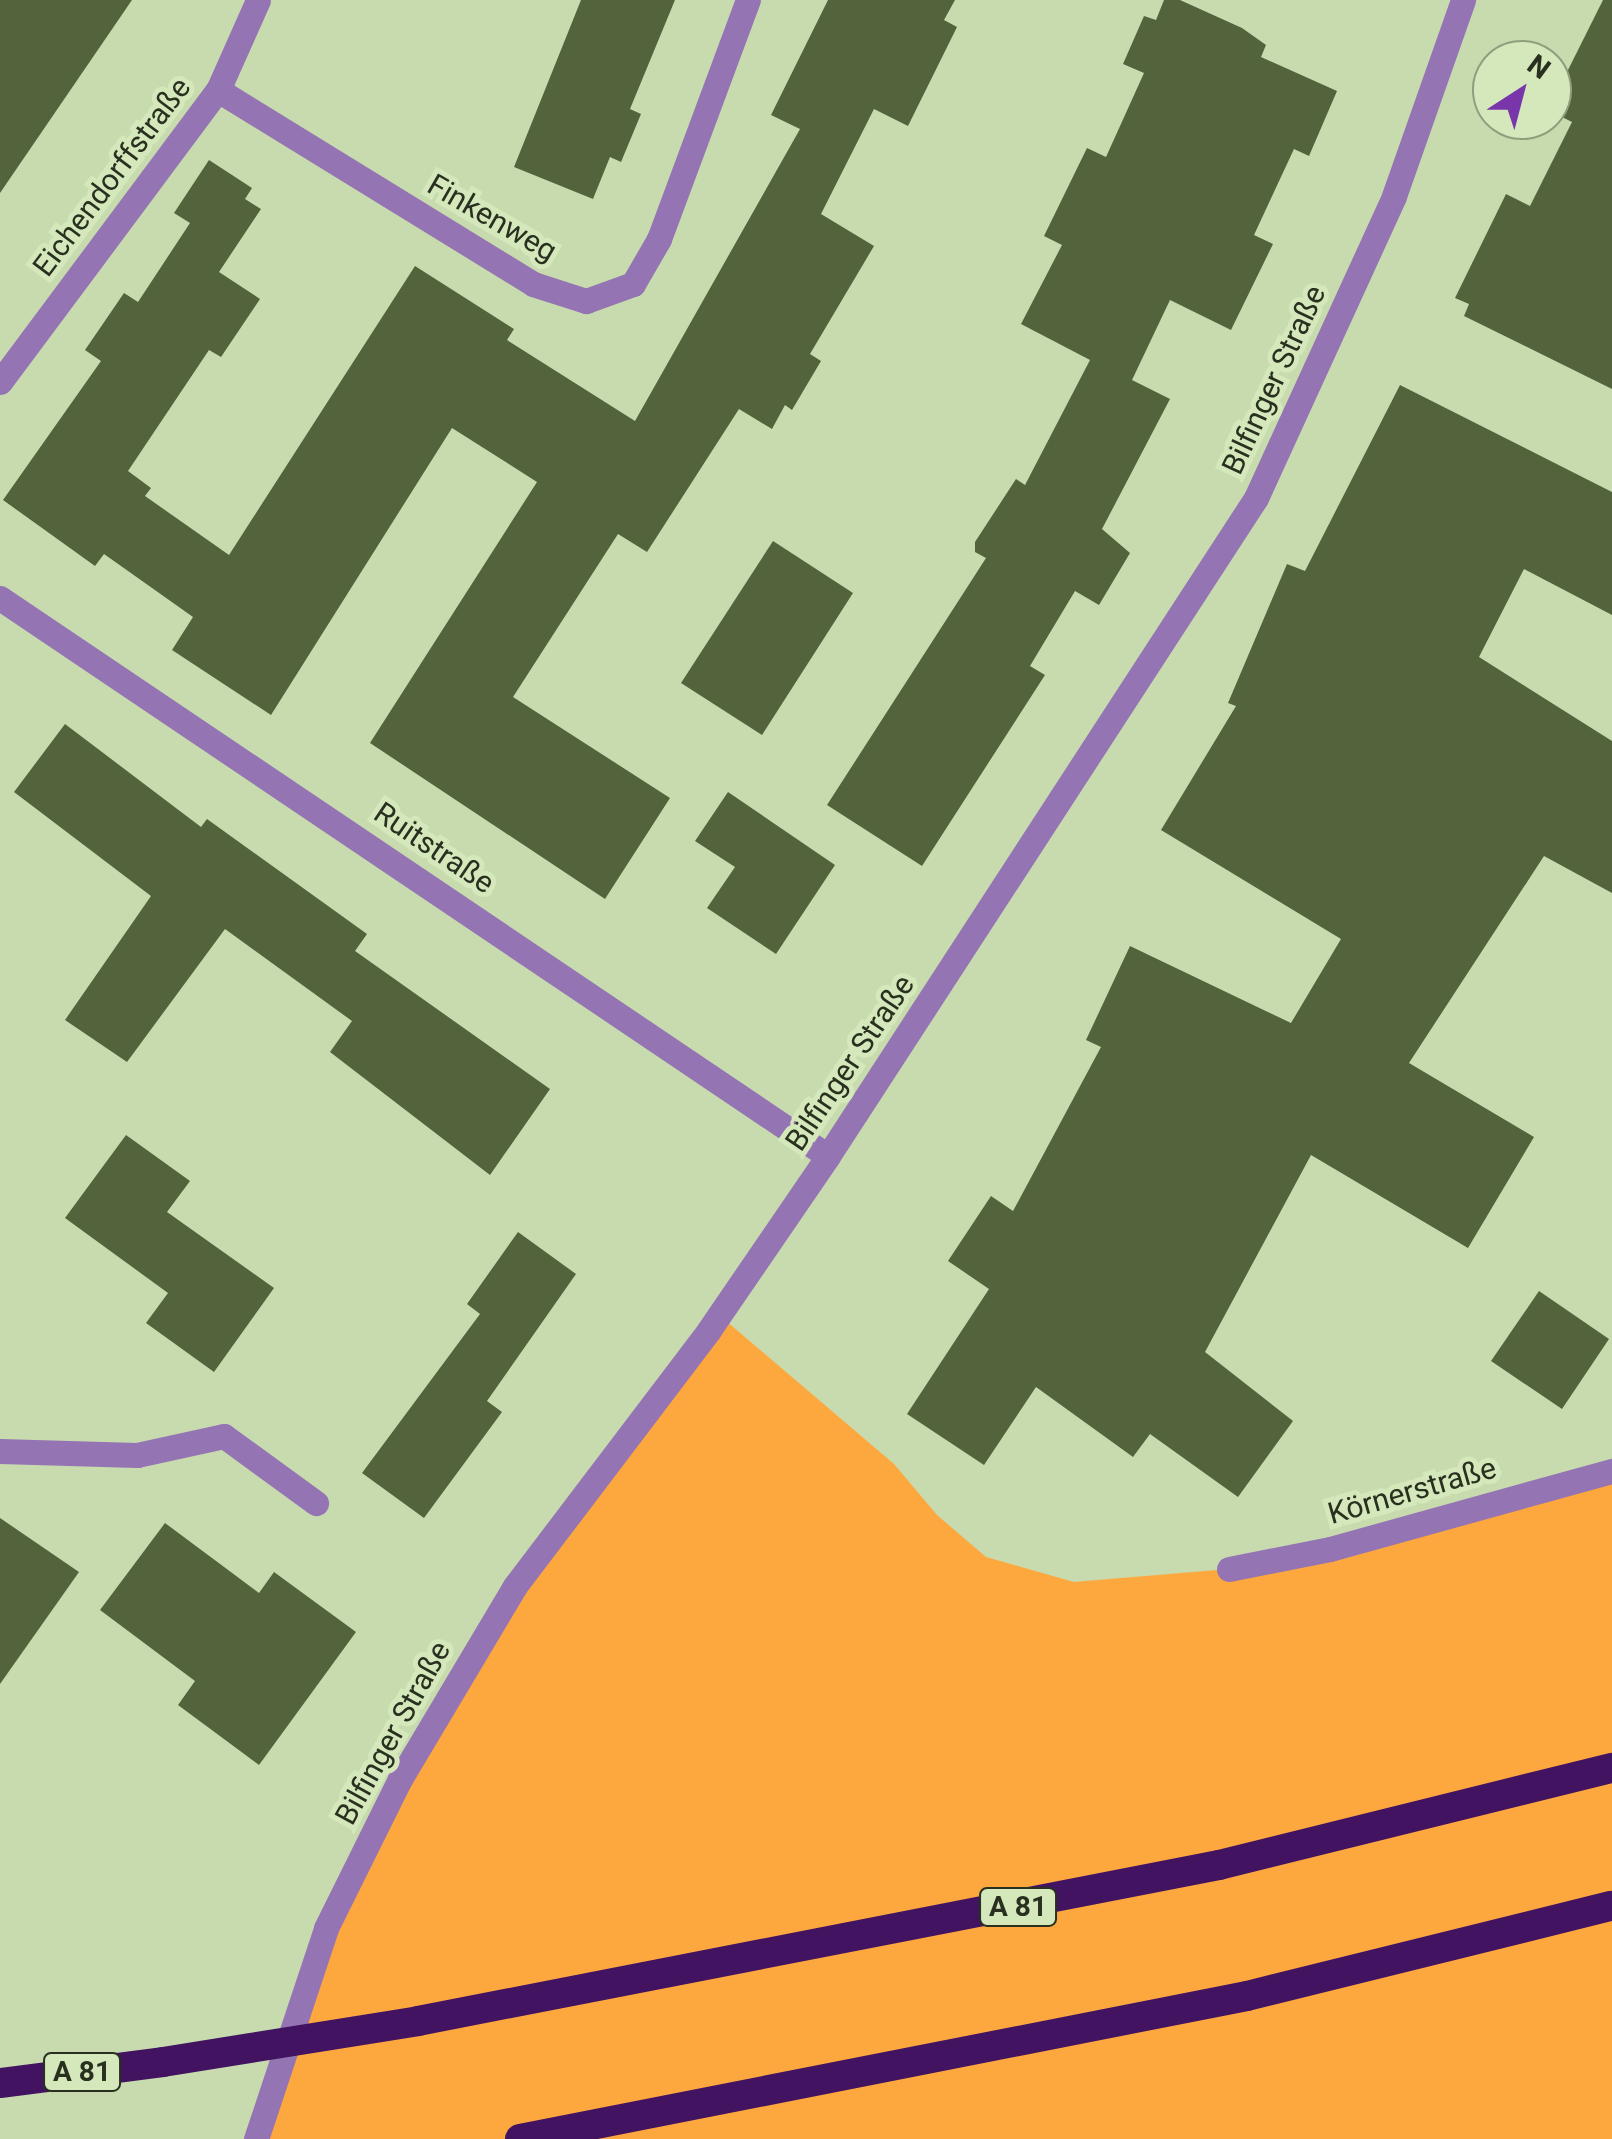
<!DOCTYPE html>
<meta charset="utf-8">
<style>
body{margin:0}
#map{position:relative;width:1612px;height:2139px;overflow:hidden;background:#c7dbaf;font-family:Roboto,sans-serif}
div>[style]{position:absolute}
.green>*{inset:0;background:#fda83f}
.building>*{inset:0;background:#53643d}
.minor>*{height:25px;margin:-12.5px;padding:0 12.5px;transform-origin:12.5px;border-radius:12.5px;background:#9474b2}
.highway>*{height:30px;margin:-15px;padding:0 15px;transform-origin:15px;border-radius:15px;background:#421361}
.highway-bridge>*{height:30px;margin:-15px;padding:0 15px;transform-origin:15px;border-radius:15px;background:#421361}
span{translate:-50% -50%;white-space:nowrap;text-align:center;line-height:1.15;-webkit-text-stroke:10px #d4e8bb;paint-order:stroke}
.shield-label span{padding:2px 8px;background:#d4e8bb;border:2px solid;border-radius:8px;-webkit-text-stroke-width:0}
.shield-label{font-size:28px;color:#29301f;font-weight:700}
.street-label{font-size:30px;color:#29301f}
.north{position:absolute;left:1472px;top:40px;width:100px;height:100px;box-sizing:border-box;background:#d4e8bb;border:2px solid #909e7d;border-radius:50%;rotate:36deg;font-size:28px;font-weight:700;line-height:40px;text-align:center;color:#29301f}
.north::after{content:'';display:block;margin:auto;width:35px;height:45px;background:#7936aa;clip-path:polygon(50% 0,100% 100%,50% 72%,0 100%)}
</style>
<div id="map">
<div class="green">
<div style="clip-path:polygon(719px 1315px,894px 1464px,937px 1515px,986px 1557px,1074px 1582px,1229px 1569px,1612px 1471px,1612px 2139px,256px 2139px,326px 1928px,515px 1586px)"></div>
</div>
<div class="building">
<div style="clip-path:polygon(0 0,132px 0,0 193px)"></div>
<div style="clip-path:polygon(581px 0,675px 0,630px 109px,641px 114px,621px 162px,610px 157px,593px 199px,514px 167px)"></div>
<div style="clip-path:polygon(828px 0,955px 0,944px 20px,957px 27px,908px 126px,874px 109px,821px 214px,874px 246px,810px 354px,821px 361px,792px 410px,785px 405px,772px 429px,739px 409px,647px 552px,618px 534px,513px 697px,670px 798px,605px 899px,370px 743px,537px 482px,452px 428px,271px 715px,172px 650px,193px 617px,104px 554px,95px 566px,3px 500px,101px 361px,85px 350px,124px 293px,138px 302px,190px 223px,174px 213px,209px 160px,252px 188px,245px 199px,261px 209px,219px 272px,260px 299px,221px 357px,209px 350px,128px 471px,151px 488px,145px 496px,229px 555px,415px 266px,514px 329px,507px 340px,635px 421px,800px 129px,771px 115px)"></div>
<div style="clip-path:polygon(1164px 0,1180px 0,1242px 28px,1266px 45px,1261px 57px,1337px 91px,1309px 156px,1294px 149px,1254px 235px,1273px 244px,1231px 330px,1170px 300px,1132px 380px,1170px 399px,1102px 529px,1130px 553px,1099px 605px,1075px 591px,1030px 666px,1045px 675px,922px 866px,827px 805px,986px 558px,975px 552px,975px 542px,1016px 479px,1025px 485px,1090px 360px,1021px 324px,1062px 245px,1044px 236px,1087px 148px,1106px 157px,1144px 73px,1123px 64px,1144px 16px,1156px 20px)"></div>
<div style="clip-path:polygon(1603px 0,1612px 0,1612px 389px,1464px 316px,1469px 304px,1455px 298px,1506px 194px,1530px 206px,1572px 122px,1552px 112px,1552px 102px)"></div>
<div style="clip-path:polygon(1400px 385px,1612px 492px,1612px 615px,1524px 569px,1479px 657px,1612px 741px,1612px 893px,1544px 856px,1409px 1063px,1534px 1137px,1468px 1248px,1311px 1155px,1205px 1352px,1293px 1421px,1238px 1497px,1150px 1434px,1133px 1457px,1036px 1387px,984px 1465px,907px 1414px,989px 1289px,948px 1261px,991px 1196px,1013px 1211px,1101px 1047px,1086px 1040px,1130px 946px,1291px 1023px,1341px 939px,1161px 830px,1236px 706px,1228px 703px,1287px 564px,1305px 571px)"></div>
<div style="clip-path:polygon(773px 541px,853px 593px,762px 735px,681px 683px)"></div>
<div style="clip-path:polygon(65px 724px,201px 827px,207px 819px,367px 934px,355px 951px,550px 1089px,490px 1175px,330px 1052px,352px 1021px,225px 929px,127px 1062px,65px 1020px,151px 896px,14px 792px)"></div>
<div style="clip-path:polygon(728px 792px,835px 865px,776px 954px,707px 908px,735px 867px,695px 841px)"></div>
<div style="clip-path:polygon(126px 1135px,190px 1181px,167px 1212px,274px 1288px,214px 1372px,146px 1323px,168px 1293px,65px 1218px)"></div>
<div style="clip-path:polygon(518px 1232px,576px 1274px,487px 1401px,502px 1412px,424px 1518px,362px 1473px,480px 1314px,467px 1304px)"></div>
<div style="clip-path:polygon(1539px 1291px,1609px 1339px,1562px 1409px,1491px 1361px)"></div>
<div style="clip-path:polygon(0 1518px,79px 1572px,0 1684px)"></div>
<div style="clip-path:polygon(165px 1523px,259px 1593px,274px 1572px,356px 1632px,259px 1765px,178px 1705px,195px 1681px,100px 1610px)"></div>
</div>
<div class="minor">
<div style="left:218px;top:90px;width:370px;rotate:31.6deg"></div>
<div style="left:533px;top:284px;width:56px;rotate:17.8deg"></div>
<div style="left:586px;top:301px;width:50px;rotate:-19.9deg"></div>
<div style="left:633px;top:284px;width:52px;rotate:-60deg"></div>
<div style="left:659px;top:239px;width:255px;rotate:-69.6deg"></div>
<div style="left:0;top:382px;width:364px;rotate:-53.3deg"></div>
<div style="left:218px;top:90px;width:98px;rotate:-66deg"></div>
<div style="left:0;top:598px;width:998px;rotate:33.98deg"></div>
<div style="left:0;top:1451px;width:137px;rotate:1.7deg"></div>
<div style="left:137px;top:1455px;width:89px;rotate:-12.3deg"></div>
<div style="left:224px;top:1436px;width:114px;rotate:36.1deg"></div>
<div style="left:1229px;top:1569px;width:103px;rotate:-11.2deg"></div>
<div style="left:1330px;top:1549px;width:293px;rotate:-15.5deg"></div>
<div style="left:256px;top:2139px;width:222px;rotate:-71.6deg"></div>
<div style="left:326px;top:1928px;width:166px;rotate:-63.6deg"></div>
<div style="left:400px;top:1779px;width:225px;rotate:-59.2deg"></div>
<div style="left:515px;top:1586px;width:321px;rotate:-52.8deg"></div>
<div style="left:709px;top:1330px;width:211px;rotate:-55.6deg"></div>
<div style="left:828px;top:1156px;width:785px;rotate:-56.96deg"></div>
<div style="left:1256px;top:498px;width:332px;rotate:-65.4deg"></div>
<div style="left:1394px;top:196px;width:208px;rotate:-70.6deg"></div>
</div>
<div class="highway">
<div style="left:418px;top:2021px;width:816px;rotate:-11.02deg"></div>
<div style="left:1219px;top:1865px;width:405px;rotate:-13.9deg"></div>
<div style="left:0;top:2083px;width:164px;rotate:-7.3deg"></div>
<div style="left:520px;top:2139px;width:741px;rotate:-11.13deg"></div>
<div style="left:1247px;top:1996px;width:376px;rotate:-13.9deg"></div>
</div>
<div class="highway-bridge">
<div style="left:163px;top:2062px;width:258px;rotate:-9.1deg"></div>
</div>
<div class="shield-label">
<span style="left:1018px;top:1907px">A 81</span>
<span style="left:82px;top:2072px">A 81</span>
</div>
<div class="street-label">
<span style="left:112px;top:177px;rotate:-53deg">Eichendorffstraße</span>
<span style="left:492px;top:218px;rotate:30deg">Finkenweg</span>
<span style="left:1274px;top:380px;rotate:-65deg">Bilfinger Straße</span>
<span style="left:434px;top:848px;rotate:34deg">Ruitstraße</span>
<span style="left:850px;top:1063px;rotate:-56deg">Bilfinger Straße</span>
<span style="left:1412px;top:1491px;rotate:-16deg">Körnerstraße</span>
<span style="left:393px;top:1733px;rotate:-61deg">Bilfinger Straße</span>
</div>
<div class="north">N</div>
</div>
